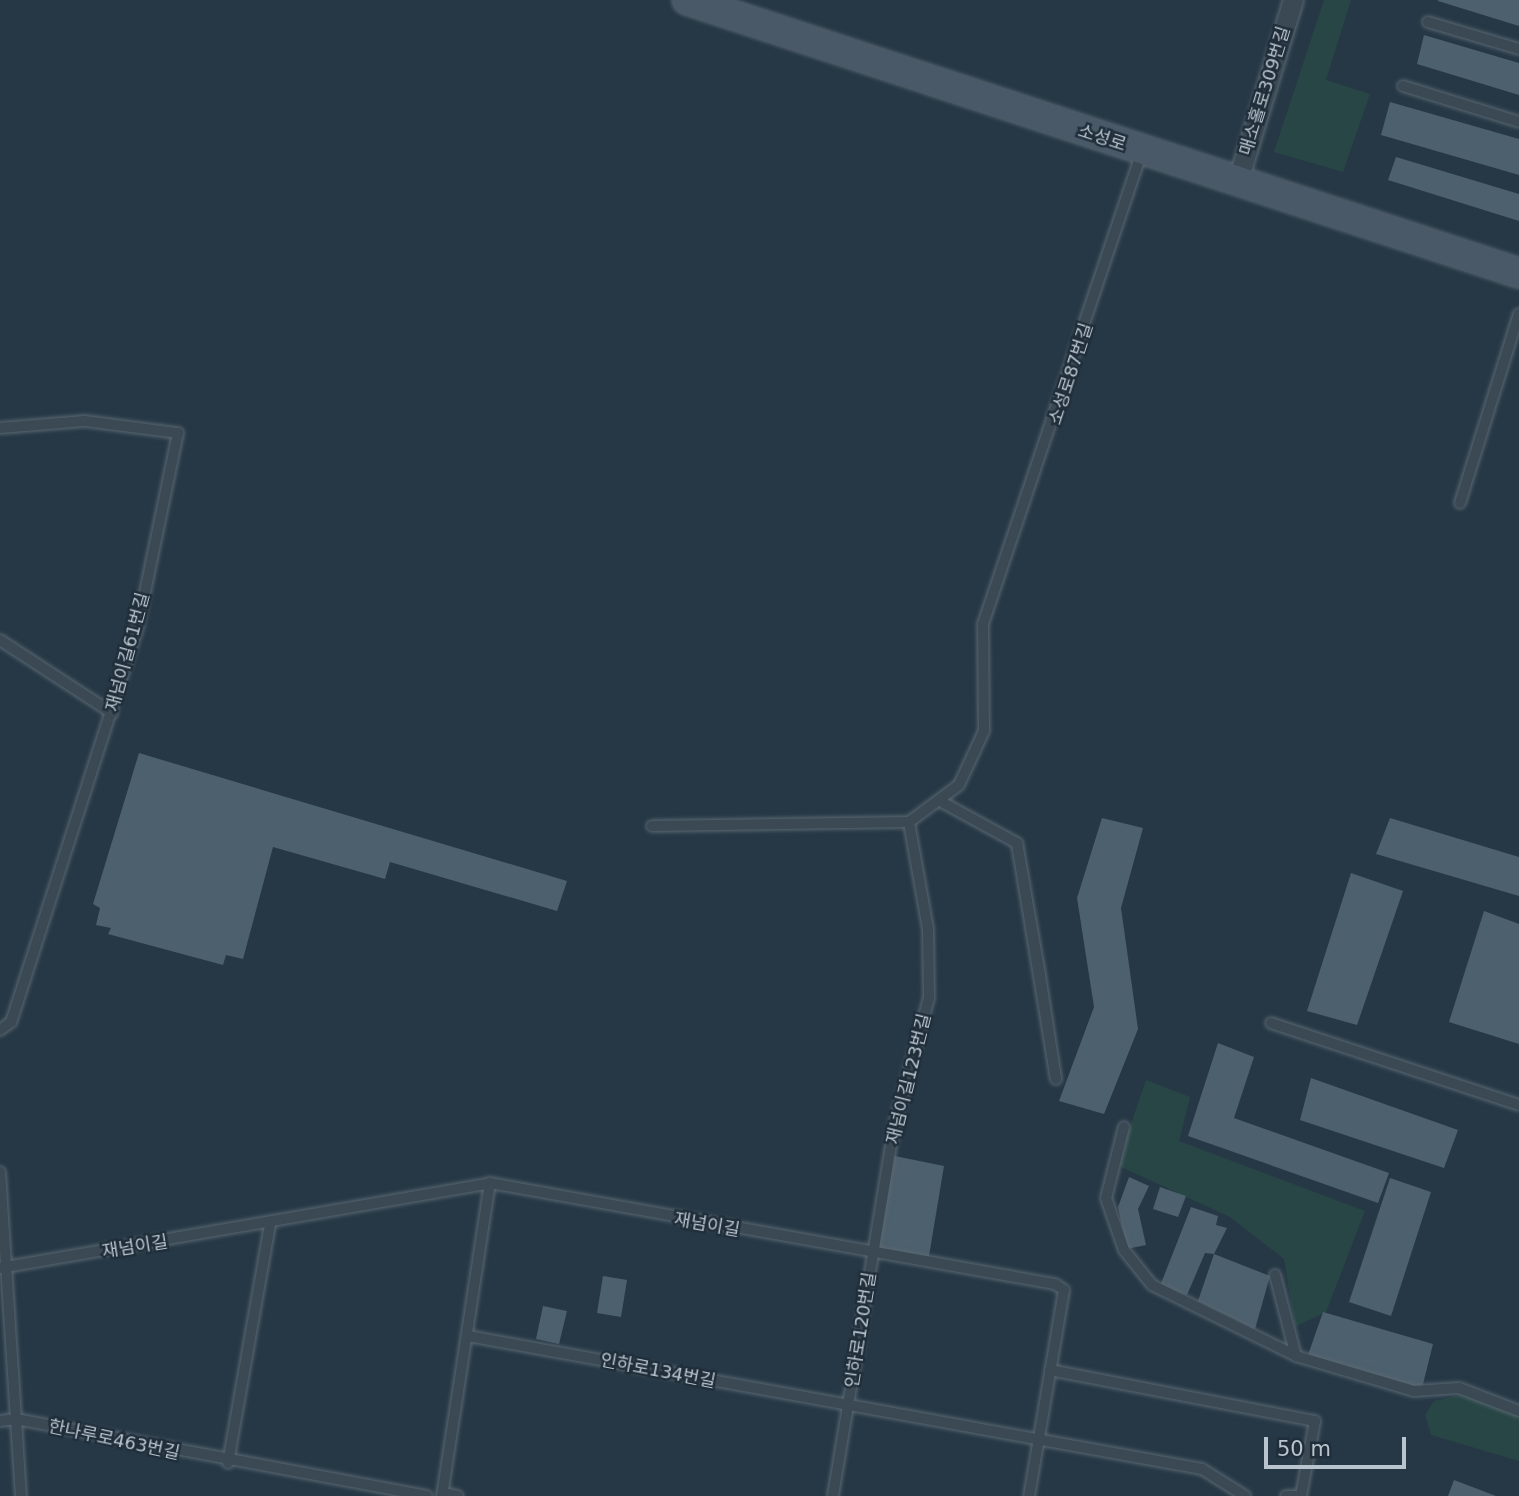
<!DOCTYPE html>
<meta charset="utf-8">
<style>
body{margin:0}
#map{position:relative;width:1519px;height:1496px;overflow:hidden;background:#263845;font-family:"DejaVu Sans","Noto Sans KR",sans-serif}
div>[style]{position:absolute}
.green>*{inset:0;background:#284645}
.building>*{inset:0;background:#4d606d}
.roads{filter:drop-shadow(0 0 2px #596772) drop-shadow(0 0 2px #596772)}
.lane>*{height:10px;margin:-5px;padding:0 5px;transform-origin:5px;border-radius:5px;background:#3b4955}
.street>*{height:19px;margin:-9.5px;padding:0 9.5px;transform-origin:9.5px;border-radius:9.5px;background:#3b4955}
.secondary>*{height:28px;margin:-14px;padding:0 14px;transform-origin:14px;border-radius:14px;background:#495968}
span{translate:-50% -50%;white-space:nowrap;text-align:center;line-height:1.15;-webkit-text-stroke:5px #1f2e3a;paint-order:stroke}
.street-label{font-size:18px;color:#b9c4ce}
.scale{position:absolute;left:1264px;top:1437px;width:142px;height:32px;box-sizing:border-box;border:4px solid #b9c4ce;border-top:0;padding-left:9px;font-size:21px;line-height:24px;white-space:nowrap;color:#b9c4ce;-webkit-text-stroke:5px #1f2e3a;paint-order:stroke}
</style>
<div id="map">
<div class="green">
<div style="clip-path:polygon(1324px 0,1351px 0,1326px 80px,1370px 94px,1343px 172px,1274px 152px)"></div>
<div style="clip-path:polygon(1146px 1080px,1190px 1097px,1179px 1141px,1365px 1211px,1326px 1312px,1295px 1327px,1284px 1259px,1230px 1217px,1117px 1165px)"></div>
<div style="clip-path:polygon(1461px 1395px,1519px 1414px,1519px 1461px,1431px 1435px,1425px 1415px,1434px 1401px)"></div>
</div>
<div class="building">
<div style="clip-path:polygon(1519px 0,1519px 26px,1438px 1px,1438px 0)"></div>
<div style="clip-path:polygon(1424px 35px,1519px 63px,1519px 95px,1417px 64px)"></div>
<div style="clip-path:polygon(1390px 102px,1519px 139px,1519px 175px,1381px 135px)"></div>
<div style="clip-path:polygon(1396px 157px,1519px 194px,1519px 221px,1388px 180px)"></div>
<div style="clip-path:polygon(139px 753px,567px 881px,557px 911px,390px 862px,385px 879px,273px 847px,243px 959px,226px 955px,223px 965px,108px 934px,111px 928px,96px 925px,100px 908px,93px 904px)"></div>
<div style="clip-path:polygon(1102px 818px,1143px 828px,1121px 908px,1138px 1029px,1104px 1114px,1059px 1101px,1094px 1007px,1077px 898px)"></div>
<div style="clip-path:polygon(1390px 818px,1519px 857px,1519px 896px,1376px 854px)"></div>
<div style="clip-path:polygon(1351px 873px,1403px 891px,1357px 1025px,1307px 1011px)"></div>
<div style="clip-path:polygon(1484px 911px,1519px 924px,1519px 1044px,1449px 1022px)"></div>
<div style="clip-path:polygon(1218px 1043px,1254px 1057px,1234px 1118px,1389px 1173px,1378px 1203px,1188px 1136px)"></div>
<div style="clip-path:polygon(1311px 1078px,1458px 1130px,1444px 1168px,1300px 1120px)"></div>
<div style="clip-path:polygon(890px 1155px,944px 1166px,928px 1262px,874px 1253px)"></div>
<div style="clip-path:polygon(1129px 1177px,1149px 1186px,1138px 1209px,1146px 1245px,1127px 1249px,1118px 1207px)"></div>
<div style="clip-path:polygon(1390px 1178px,1431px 1192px,1391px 1316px,1349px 1302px)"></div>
<div style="clip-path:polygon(1160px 1187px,1186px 1196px,1178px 1217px,1153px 1209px)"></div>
<div style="clip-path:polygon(1191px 1207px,1218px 1216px,1216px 1225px,1227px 1228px,1214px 1254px,1205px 1253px,1187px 1295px,1160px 1286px)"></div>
<div style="clip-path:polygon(1214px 1254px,1270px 1276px,1255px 1329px,1198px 1301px)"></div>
<div style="clip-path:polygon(603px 1276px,627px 1280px,621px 1317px,597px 1313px)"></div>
<div style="clip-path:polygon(543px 1306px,567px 1311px,559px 1344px,536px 1339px)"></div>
<div style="clip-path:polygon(1323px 1312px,1433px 1344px,1422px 1388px,1308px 1355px)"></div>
<div style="clip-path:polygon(1454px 1480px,1496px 1496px,1448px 1496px)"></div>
</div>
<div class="roads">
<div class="lane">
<div style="left:1428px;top:22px;width:95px;rotate:16.5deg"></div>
<div style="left:1403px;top:86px;width:121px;rotate:17.2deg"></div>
<div style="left:0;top:428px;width:85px;rotate:-4.7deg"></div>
<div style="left:85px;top:421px;width:94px;rotate:7.4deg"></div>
<div style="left:178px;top:433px;width:198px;rotate:101.7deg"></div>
<div style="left:138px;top:627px;width:415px;rotate:107.8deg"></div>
<div style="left:11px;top:1022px;width:14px;rotate:144deg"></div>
<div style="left:1460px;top:503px;width:198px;rotate:-72.7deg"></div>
<div style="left:0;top:640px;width:134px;rotate:33.1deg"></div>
<div style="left:940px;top:801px;width:88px;rotate:28.6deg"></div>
<div style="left:1017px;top:843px;width:134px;rotate:80.1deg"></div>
<div style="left:1040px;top:975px;width:105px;rotate:81.3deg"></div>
<div style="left:1056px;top:1079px;width:239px;rotate:-99.4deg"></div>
<div style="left:652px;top:826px;width:257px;rotate:-0.9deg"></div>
<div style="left:909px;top:822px;width:62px;rotate:-36.5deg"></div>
<div style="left:959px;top:785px;width:60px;rotate:-65.2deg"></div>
<div style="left:984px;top:731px;width:107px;rotate:-90.5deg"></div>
<div style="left:983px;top:624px;width:498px;rotate:-71.4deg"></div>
<div style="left:1271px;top:1023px;width:261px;rotate:18.3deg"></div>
<div style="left:1124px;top:1127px;width:73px;rotate:104.2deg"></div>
<div style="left:1106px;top:1198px;width:55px;rotate:70.9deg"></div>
<div style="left:1124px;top:1250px;width:45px;rotate:51.3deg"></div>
<div style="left:1152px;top:1285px;width:161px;rotate:26.2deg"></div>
<div style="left:0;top:1172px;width:325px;rotate:86.3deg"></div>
<div style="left:0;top:1268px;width:497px;rotate:-9.8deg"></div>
<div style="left:490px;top:1183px;width:574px;rotate:10.14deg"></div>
<div style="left:1055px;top:1284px;width:11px;rotate:34deg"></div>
<div style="left:1064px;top:1290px;width:209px;rotate:99.6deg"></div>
<div style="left:1275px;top:1275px;width:84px;rotate:75.5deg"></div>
<div style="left:1296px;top:1356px;width:123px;rotate:16.5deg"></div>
<div style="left:1414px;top:1391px;width:45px;rotate:-3.8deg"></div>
<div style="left:1459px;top:1388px;width:64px;rotate:21deg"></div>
<div style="left:468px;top:1336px;width:746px;rotate:10.27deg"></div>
<div style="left:1202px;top:1469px;width:51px;rotate:32.1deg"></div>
<div style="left:1050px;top:1370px;width:270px;rotate:10.9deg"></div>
<div style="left:1315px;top:1421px;width:76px;rotate:100.6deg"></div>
<div style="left:1301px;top:1496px;width:15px;rotate:180deg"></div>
<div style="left:0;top:1421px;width:16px;rotate:-7deg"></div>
<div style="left:16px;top:1419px;width:418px;rotate:10.6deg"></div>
<div style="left:228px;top:1463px;width:241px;rotate:-80deg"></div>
<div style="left:443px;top:1493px;width:15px;rotate:11deg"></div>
<div style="left:442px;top:1496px;width:317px;rotate:-81.3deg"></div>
<div style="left:833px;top:1496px;width:379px;rotate:-80.6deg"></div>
<div style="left:895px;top:1122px;width:129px;rotate:-74.7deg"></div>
<div style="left:929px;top:998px;width:69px;rotate:-90.8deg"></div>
<div style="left:928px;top:929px;width:109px;rotate:-100.1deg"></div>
</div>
<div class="street">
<div style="left:1237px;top:183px;width:191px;rotate:-73deg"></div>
</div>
<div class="secondary">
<div style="left:687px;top:0;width:876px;rotate:18.17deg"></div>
</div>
</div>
<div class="street-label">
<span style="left:1265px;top:91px;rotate:-73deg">매소홀로309번길</span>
<span style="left:1102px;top:138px;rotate:18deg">소성로</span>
<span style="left:1071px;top:374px;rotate:-72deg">소성로87번길</span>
<span style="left:128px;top:652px;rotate:-75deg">재넘이길61번길</span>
<span style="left:909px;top:1079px;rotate:-76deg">재넘이길123번길</span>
<span style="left:707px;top:1225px;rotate:10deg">재넘이길</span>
<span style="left:135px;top:1247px;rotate:-9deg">재넘이길</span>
<span style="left:861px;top:1330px;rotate:-81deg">인하로120번길</span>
<span style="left:658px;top:1371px;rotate:11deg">인하로134번길</span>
<span style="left:114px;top:1440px;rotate:12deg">한나루로463번길</span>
</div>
<div class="scale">50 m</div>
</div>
